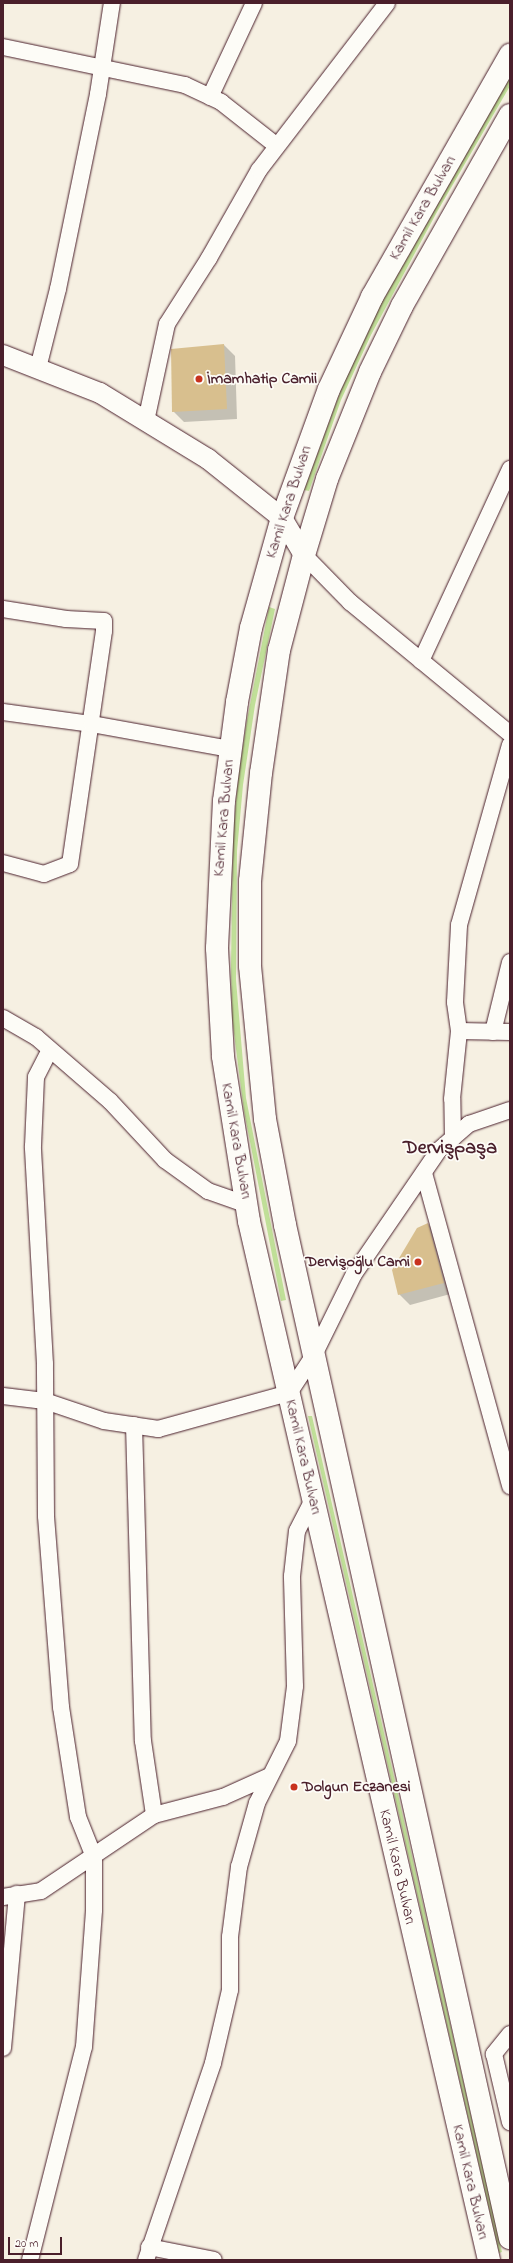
<!DOCTYPE html>
<meta charset="utf-8">
<style>
body{margin:0}
#map{position:relative;width:513px;height:2263px;overflow:hidden;background:#f6f0e2;font-family:"Indie Flower",sans-serif}
div>[style]{position:absolute}
.green>*{inset:0;background:#c0df98}
.shadow>*{inset:0;background:#0003}
.building>*{inset:0;background:#d8bf8e}
.roads{filter:drop-shadow(0 0 1px #4a1f2b) drop-shadow(0 0 1px #4a1f2b)}
.minor>*{height:16px;margin:-8px;padding:0 8px;transform-origin:8px;border-radius:8px;background:#fdfcf7}
.tertiary>*{height:20px;margin:-10px;padding:0 10px;transform-origin:10px;border-radius:10px;background:#fdfcf7}
.secondary>*{height:22px;margin:-11px;padding:0 11px;transform-origin:11px;border-radius:11px;background:#fdfcf7}
.dots>*{width:11px;height:11px;translate:-50% -50%;box-sizing:border-box;border:2px solid #fdfcf7;border-radius:50%}
span{translate:-50% -50%;white-space:nowrap;text-align:center;line-height:1.15;-webkit-text-stroke:3.5px #fdfcf7;paint-order:stroke}
.street-label{font-size:16px;color:#4a1f2b}
.poi-label{font-size:16px;color:#4a1f2b;font-weight:700}
.left{translate:0 -50%;text-align:left}
.right{translate:-100% -50%;text-align:right}
.district-label{font-size:20px;color:#4a1f2b;font-weight:700}
.frame{position:absolute;inset:0;border:4px solid #4a1f2b;pointer-events:none}
.scale{position:absolute;left:8px;top:2237px;width:54px;height:18px;box-sizing:border-box;border:2px solid #4a1f2b;border-top:0;padding-left:5px;font-size:12px;line-height:14px;white-space:nowrap;color:#4a1f2b;-webkit-text-stroke:3px #fdfcf7;paint-order:stroke}
</style>
<div id="map">
<div class="green">
<div style="clip-path:polygon(510px 76px,510px 86px,437px 212px,371px 335px,341px 400px,309px 491px,304px 490px,342px 387px,374px 316px)"></div>
<div style="clip-path:polygon(269px 607px,275px 609px,255px 705px,243px 785px,237px 851px,236px 980px,246px 1098px,286px 1300px,281px 1301px,244px 1111px,232px 1018px,231px 966px,233px 834px,238px 778px,247px 720px)"></div>
<div style="clip-path:polygon(308px 1416px,312px 1416px,502px 2252px,499px 2253px)"></div>
</div>
<div class="shadow">
<div style="clip-path:polygon(224px 345px,235px 356px,237px 419px,184px 422px,173px 411px)"></div>
<div style="clip-path:polygon(428px 1224px,438px 1235px,454px 1293px,410px 1305px,399px 1294px)"></div>
</div>
<div class="building">
<div style="clip-path:polygon(224px 344px,227px 409px,172px 412px,171px 349px)"></div>
<div style="clip-path:polygon(428px 1223px,444px 1283px,398px 1295px,392px 1270px,417px 1228px)"></div>
</div>
<div class="roads">
<div class="minor">
<div style="left:3px;top:47px;width:186px;rotate:11.8deg"></div>
<div style="left:185px;top:85px;width:40px;rotate:25deg"></div>
<div style="left:221px;top:102px;width:71px;rotate:38.2deg"></div>
<div style="left:210px;top:97px;width:104px;rotate:-64.9deg"></div>
<div style="left:38px;top:368px;width:81px;rotate:-75.8deg"></div>
<div style="left:58px;top:289px;width:199px;rotate:-78.4deg"></div>
<div style="left:98px;top:94px;width:92px;rotate:-81.3deg"></div>
<div style="left:146px;top:421px;width:99px;rotate:-77.8deg"></div>
<div style="left:167px;top:324px;width:78px;rotate:-57.5deg"></div>
<div style="left:209px;top:258px;width:101px;rotate:-60.4deg"></div>
<div style="left:259px;top:170px;width:210px;rotate:-52.5deg"></div>
<div style="left:304px;top:555px;width:66px;rotate:45.6deg"></div>
<div style="left:350px;top:602px;width:207px;rotate:39.5deg"></div>
<div style="left:3px;top:609px;width:64px;rotate:9deg"></div>
<div style="left:66px;top:619px;width:38px;rotate:3deg"></div>
<div style="left:104px;top:621px;width:10px;rotate:90deg"></div>
<div style="left:104px;top:631px;width:235px;rotate:98.3deg"></div>
<div style="left:70px;top:864px;width:28px;rotate:159deg"></div>
<div style="left:44px;top:874px;width:42px;rotate:-165deg"></div>
<div style="left:421px;top:661px;width:212px;rotate:-65.1deg"></div>
<div style="left:3px;top:712px;width:90px;rotate:7.7deg"></div>
<div style="left:92px;top:724px;width:140px;rotate:10.3deg"></div>
<div style="left:3px;top:1018px;width:38px;rotate:30deg"></div>
<div style="left:36px;top:1037px;width:98px;rotate:40.9deg"></div>
<div style="left:110px;top:1101px;width:81px;rotate:47deg"></div>
<div style="left:165px;top:1160px;width:53px;rotate:35.8deg"></div>
<div style="left:208px;top:1191px;width:42px;rotate:19.3deg"></div>
<div style="left:459px;top:1031px;width:51px;rotate:1.1deg"></div>
<div style="left:493px;top:1032px;width:72px;rotate:-76.3deg"></div>
<div style="left:453px;top:1138px;width:39px;rotate:-91deg"></div>
<div style="left:452px;top:1099px;width:68px;rotate:-84.1deg"></div>
<div style="left:459px;top:1031px;width:29px;rotate:-98deg"></div>
<div style="left:455px;top:1002px;width:77px;rotate:-87deg"></div>
<div style="left:459px;top:925px;width:187px;rotate:-74.2deg"></div>
<div style="left:424px;top:1173px;width:325px;rotate:74.6deg"></div>
<div style="left:3px;top:1396px;width:42px;rotate:6.8deg"></div>
<div style="left:45px;top:1401px;width:62px;rotate:18.7deg"></div>
<div style="left:104px;top:1421px;width:55px;rotate:8.4deg"></div>
<div style="left:158px;top:1429px;width:136px;rotate:-15.4deg"></div>
<div style="left:289px;top:1393px;width:45px;rotate:-56.7deg"></div>
<div style="left:314px;top:1355px;width:90px;rotate:-63.7deg"></div>
<div style="left:354px;top:1274px;width:150px;rotate:-55.6deg"></div>
<div style="left:439px;top:1150px;width:40px;rotate:-41deg"></div>
<div style="left:469px;top:1124px;width:43px;rotate:-18.9deg"></div>
<div style="left:134px;top:1425px;width:316px;rotate:88.4deg"></div>
<div style="left:143px;top:1741px;width:75px;rotate:81.5deg"></div>
<div style="left:3px;top:1897px;width:38px;rotate:-9deg"></div>
<div style="left:41px;top:1891px;width:136px;rotate:-33.9deg"></div>
<div style="left:154px;top:1815px;width:71px;rotate:-14.6deg"></div>
<div style="left:223px;top:1797px;width:51px;rotate:-24.1deg"></div>
<div style="left:510px;top:2034px;width:26px;rotate:129deg"></div>
<div style="left:494px;top:2054px;width:70px;rotate:76.8deg"></div>
<div style="left:3px;top:2048px;width:155px;rotate:-84.8deg"></div>
<div style="left:149px;top:2247px;width:66px;rotate:11.3deg"></div>
<div style="left:30px;top:2260px;width:220px;rotate:-75.8deg"></div>
<div style="left:84px;top:2047px;width:137px;rotate:-85.8deg"></div>
<div style="left:94px;top:1910px;width:53px;rotate:-90deg"></div>
<div style="left:94px;top:1857px;width:43px;rotate:-111.8deg"></div>
<div style="left:78px;top:1817px;width:111px;rotate:-98.8deg"></div>
<div style="left:61px;top:1707px;width:192px;rotate:-94.5deg"></div>
<div style="left:46px;top:1516px;width:152px;rotate:-90.4deg"></div>
<div style="left:45px;top:1364px;width:218px;rotate:-93.2deg"></div>
<div style="left:33px;top:1146px;width:69px;rotate:-87.5deg"></div>
<div style="left:36px;top:1077px;width:30px;rotate:-63deg"></div>
<div style="left:146px;top:2260px;width:208px;rotate:-71.2deg"></div>
<div style="left:213px;top:2063px;width:75px;rotate:-76.9deg"></div>
<div style="left:230px;top:1990px;width:53px;rotate:-90deg"></div>
<div style="left:230px;top:1937px;width:71px;rotate:-82.7deg"></div>
<div style="left:239px;top:1867px;width:66px;rotate:-74.3deg"></div>
<div style="left:257px;top:1803px;width:69px;rotate:-63.4deg"></div>
<div style="left:288px;top:1741px;width:55px;rotate:-82.7deg"></div>
<div style="left:295px;top:1686px;width:110px;rotate:-91.6deg"></div>
<div style="left:292px;top:1576px;width:45px;rotate:-83.7deg"></div>
<div style="left:297px;top:1531px;width:35px;rotate:-63deg"></div>
</div>
<div class="tertiary">
<div style="left:3px;top:355px;width:104px;rotate:21.4deg"></div>
<div style="left:100px;top:393px;width:127px;rotate:31.4deg"></div>
<div style="left:208px;top:459px;width:95px;rotate:38.6deg"></div>
<div style="left:282px;top:518px;width:43px;rotate:59.3deg"></div>
</div>
<div class="secondary">
<div style="left:510px;top:115px;width:219px;rotate:119.5deg"></div>
<div style="left:402px;top:306px;width:73px;rotate:115.9deg"></div>
<div style="left:370px;top:372px;width:115px;rotate:111.9deg"></div>
<div style="left:327px;top:479px;width:79px;rotate:106.8deg"></div>
<div style="left:304px;top:555px;width:98px;rotate:104.7deg"></div>
<div style="left:279px;top:650px;width:124px;rotate:98.3deg"></div>
<div style="left:261px;top:773px;width:109px;rotate:95.8deg"></div>
<div style="left:250px;top:881px;width:85px;rotate:90deg"></div>
<div style="left:250px;top:966px;width:154px;rotate:84.4deg"></div>
<div style="left:265px;top:1119px;width:108px;rotate:79.3deg"></div>
<div style="left:285px;top:1225px;width:1038px;rotate:77.48deg"></div>
<div style="left:489px;top:2260px;width:1066px;rotate:-103.01deg"></div>
<div style="left:249px;top:1221px;width:167px;rotate:-99deg"></div>
<div style="left:223px;top:1056px;width:108px;rotate:-93.2deg"></div>
<div style="left:217px;top:948px;width:147px;rotate:-87.3deg"></div>
<div style="left:224px;top:801px;width:100px;rotate:-82.5deg"></div>
<div style="left:237px;top:702px;width:75px;rotate:-79.3deg"></div>
<div style="left:251px;top:628px;width:114px;rotate:-74.3deg"></div>
<div style="left:282px;top:518px;width:137px;rotate:-70deg"></div>
<div style="left:329px;top:389px;width:102px;rotate:-64.9deg"></div>
<div style="left:372px;top:297px;width:279px;rotate:-60.3deg"></div>
</div>
</div>
<div class="dots">
<div style="left:199px;top:379px;background:#c8321e"></div>
<div style="left:418px;top:1262px;background:#c8321e"></div>
<div style="left:294px;top:1787px;background:#c8321e"></div>
</div>
<div class="street-label">
<span style="left:423px;top:208px;rotate:-60deg">Kamil Kara Bulvarı</span>
<span style="left:289px;top:502px;rotate:-72deg">Kamil Kara Bulvarı</span>
<span style="left:224px;top:818px;rotate:-85deg">Kamil Kara Bulvarı</span>
<span style="left:236px;top:1141px;rotate:80deg">Kamil Kara Bulvarı</span>
<span style="left:303px;top:1457px;rotate:77deg">Kamil Kara Bulvarı</span>
<span style="left:397px;top:1867px;rotate:77deg">Kamil Kara Bulvarı</span>
<span style="left:470px;top:2182px;rotate:77deg">Kamil Kara Bulvarı</span>
</div>
<div class="poi-label">
<span class="left" style="left:207px;top:379px">İmamhatip Camii</span>
<span class="right" style="left:410px;top:1262px">Dervişoğlu Cami</span>
<span class="left" style="left:302px;top:1787px">Dolgun Eczanesi</span>
</div>
<div class="district-label">
<span style="left:450px;top:1148px">Dervişpaşa</span>
</div>
<div class="frame"></div>
<div class="scale">20 m</div>
</div>
